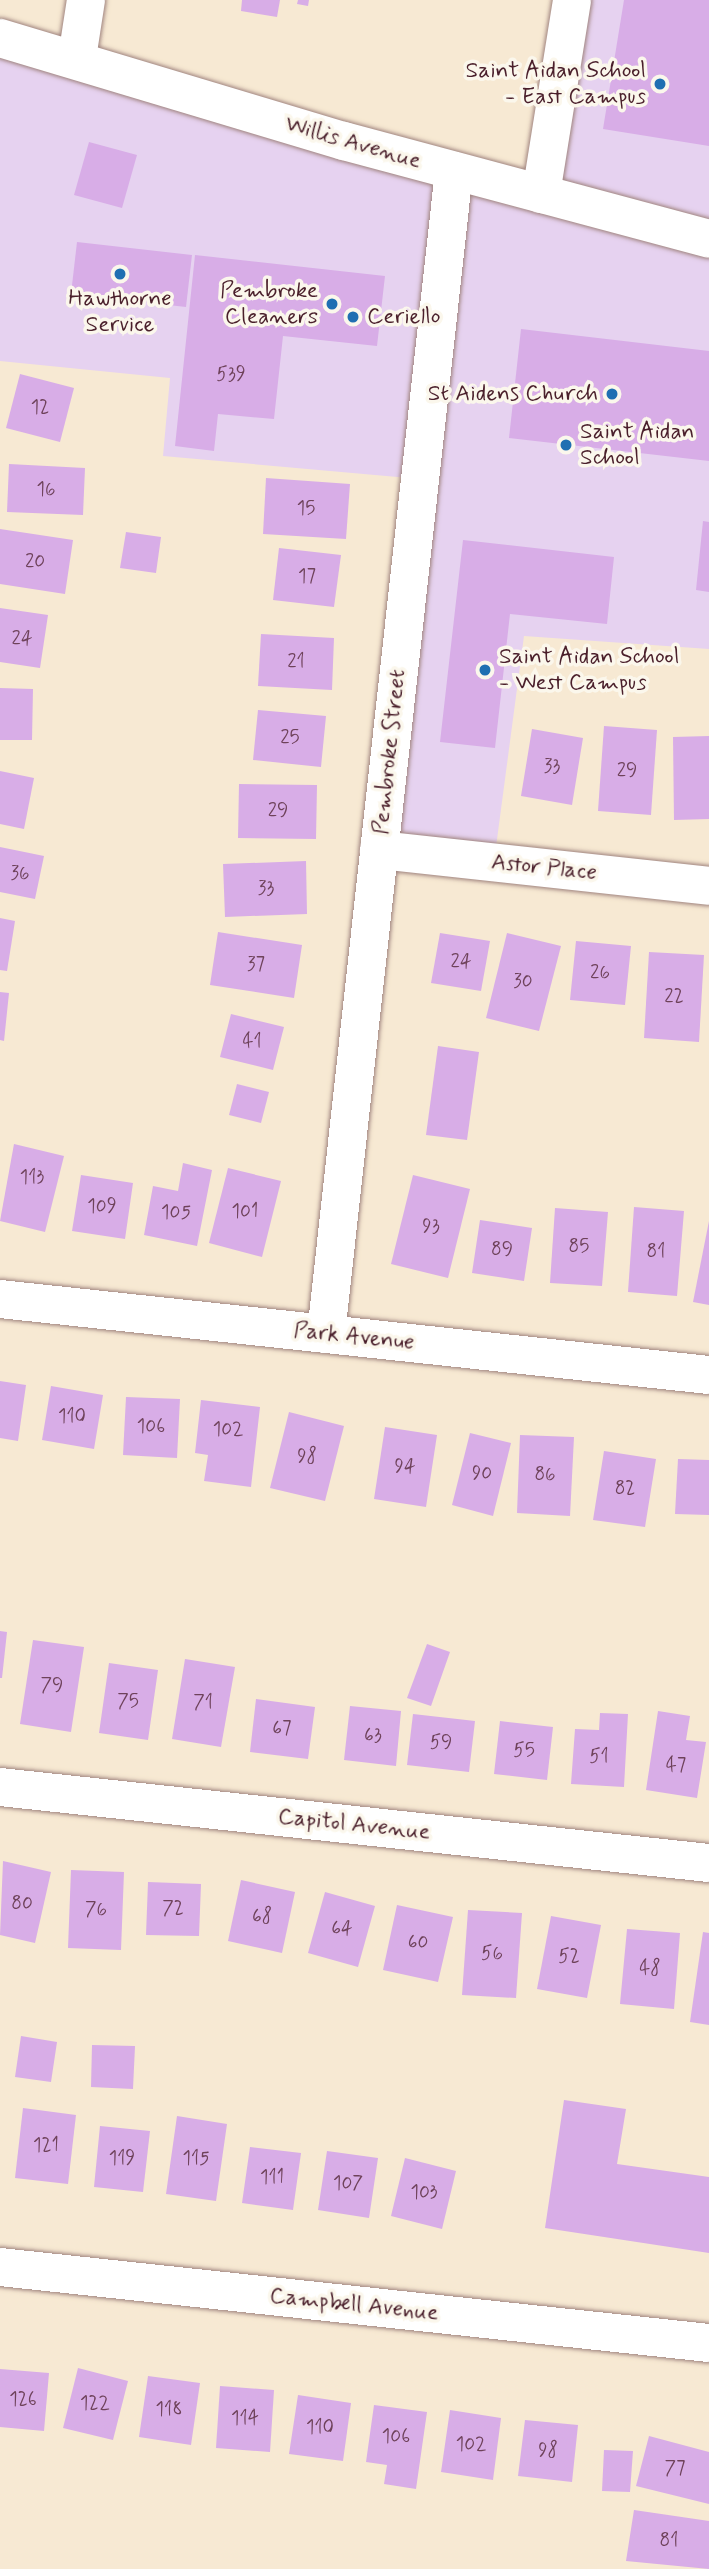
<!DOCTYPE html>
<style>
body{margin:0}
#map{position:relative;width:709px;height:2569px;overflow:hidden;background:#f7e9d3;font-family:Mynerve,sans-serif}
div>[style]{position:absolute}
.built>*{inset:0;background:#e6d2f0}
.building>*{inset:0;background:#d8ade7}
.roads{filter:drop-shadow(0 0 2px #a0847f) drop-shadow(0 0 2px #a0847f)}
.street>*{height:38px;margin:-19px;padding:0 19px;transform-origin:19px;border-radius:19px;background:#fff}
.secondary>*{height:38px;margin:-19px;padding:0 19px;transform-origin:19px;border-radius:19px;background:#fff}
.dots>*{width:19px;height:19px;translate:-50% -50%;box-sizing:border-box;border:4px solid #fbf7ec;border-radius:50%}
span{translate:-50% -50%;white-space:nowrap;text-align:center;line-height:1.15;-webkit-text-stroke:7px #fbf7ec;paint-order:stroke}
.number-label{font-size:19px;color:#6e425a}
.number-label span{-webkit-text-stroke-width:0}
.poi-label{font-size:23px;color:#4a1f2b}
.right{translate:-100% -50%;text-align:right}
.left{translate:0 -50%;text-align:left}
.street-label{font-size:23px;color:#4a1f2b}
</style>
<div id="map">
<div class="built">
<div style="clip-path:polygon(572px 0,709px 0,709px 649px,524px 636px,494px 862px,379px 850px,420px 479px,163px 456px,170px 378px,0 361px,0 38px,540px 194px)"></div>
</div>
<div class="building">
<div style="clip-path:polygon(242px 0,280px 0,277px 17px,241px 11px)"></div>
<div style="clip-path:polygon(298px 0,309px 0,308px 6px,297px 4px)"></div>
<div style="clip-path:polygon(624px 0,709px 0,709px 146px,603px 129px)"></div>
<div style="clip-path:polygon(89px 142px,137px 155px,122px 208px,74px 195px)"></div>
<div style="clip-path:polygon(77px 242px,192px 255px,186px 307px,71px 294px)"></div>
<div style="clip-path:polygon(195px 255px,385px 276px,377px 346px,283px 336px,274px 419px,218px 414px,214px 451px,175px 446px)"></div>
<div style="clip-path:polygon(521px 329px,709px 351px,709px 461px,509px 438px)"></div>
<div style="clip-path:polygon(20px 374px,74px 388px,60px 442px,6px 428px)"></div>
<div style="clip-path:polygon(9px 464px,85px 468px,83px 515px,7px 512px)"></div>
<div style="clip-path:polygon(266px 478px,350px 484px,346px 539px,263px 534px)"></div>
<div style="clip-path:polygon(703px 521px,709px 522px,709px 592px,696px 590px)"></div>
<div style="clip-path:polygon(0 529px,73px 540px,65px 594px,0 584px)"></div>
<div style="clip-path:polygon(126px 532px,161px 537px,156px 573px,120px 568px)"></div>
<div style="clip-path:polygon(463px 540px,614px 557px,607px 624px,510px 614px,495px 748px,440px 742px)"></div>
<div style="clip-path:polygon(279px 548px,341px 555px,334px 607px,273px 600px)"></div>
<div style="clip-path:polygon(0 608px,48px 615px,40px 668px,0 662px)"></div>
<div style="clip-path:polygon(261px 634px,334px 638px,332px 690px,258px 686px)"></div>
<div style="clip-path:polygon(0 688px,33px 689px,32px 740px,0 740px)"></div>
<div style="clip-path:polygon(258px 710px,326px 716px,321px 767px,253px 760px)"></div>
<div style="clip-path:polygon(604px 726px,657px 730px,651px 815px,598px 811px)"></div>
<div style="clip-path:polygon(532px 729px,583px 738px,572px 805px,521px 796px)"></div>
<div style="clip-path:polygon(709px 736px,709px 819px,674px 820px,673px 737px)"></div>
<div style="clip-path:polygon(0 771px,34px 778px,24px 829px,0 824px)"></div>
<div style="clip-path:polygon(239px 784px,317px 785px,316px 839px,238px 838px)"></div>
<div style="clip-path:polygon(0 847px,44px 856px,35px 899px,0 892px)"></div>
<div style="clip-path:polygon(306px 861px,307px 914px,225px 917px,223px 864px)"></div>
<div style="clip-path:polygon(0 918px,15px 921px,7px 971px,0 970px)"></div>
<div style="clip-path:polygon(218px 932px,302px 945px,294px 998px,210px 985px)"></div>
<div style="clip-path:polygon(440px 933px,490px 941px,481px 991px,431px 983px)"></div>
<div style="clip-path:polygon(507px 933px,561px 946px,539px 1031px,486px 1018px)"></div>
<div style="clip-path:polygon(576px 941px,631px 946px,625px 1005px,570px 1000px)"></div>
<div style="clip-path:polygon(649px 952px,704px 955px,699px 1042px,644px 1038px)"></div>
<div style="clip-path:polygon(0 992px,9px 993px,4px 1041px,0 1040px)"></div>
<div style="clip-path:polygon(231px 1014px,284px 1027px,273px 1070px,220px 1057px)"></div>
<div style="clip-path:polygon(438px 1046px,479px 1052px,467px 1140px,426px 1135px)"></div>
<div style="clip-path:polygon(237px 1084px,269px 1092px,261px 1123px,229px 1115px)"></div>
<div style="clip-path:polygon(14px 1144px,64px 1156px,45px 1232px,0 1221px)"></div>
<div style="clip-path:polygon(183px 1163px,212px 1170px,197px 1246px,144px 1235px,153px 1186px,178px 1191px)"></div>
<div style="clip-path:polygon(228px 1168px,281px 1181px,262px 1257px,209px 1243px)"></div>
<div style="clip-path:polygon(81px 1175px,133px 1183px,125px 1239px,72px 1231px)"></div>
<div style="clip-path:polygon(413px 1175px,470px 1189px,448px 1278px,391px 1264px)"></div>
<div style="clip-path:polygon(634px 1207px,684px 1211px,677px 1296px,628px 1292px)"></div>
<div style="clip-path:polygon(555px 1208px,608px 1212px,602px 1286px,550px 1283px)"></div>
<div style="clip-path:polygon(480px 1220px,532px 1228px,524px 1281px,472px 1273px)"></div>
<div style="clip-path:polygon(709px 1221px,709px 1305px,693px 1302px)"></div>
<div style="clip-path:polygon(0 1381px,26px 1385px,18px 1441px,0 1438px)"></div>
<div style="clip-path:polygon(51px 1386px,103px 1395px,94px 1449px,42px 1440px)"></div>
<div style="clip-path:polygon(126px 1397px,180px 1399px,177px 1458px,123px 1455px)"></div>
<div style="clip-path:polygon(201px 1400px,260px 1407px,251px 1487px,204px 1481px,208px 1455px,195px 1453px)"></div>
<div style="clip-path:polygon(289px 1412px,344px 1426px,325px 1501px,270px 1488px)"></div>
<div style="clip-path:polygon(385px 1427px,437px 1435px,426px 1507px,374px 1499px)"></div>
<div style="clip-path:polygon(470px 1433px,511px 1443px,493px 1516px,452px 1505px)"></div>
<div style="clip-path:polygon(520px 1435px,574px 1437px,570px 1516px,517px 1513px)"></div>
<div style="clip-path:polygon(604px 1451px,656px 1459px,645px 1527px,593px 1520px)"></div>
<div style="clip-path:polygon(678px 1459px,709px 1460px,709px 1515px,675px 1514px)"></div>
<div style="clip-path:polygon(0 1631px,7px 1632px,2px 1678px,0 1678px)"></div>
<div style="clip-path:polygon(33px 1640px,84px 1647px,71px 1732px,20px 1724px)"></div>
<div style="clip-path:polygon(427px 1644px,450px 1652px,431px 1706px,407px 1698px)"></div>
<div style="clip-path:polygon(185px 1659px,235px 1667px,221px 1747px,172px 1739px)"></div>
<div style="clip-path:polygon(109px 1663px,158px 1670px,148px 1740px,99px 1733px)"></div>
<div style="clip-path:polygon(256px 1699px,315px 1707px,308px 1759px,250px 1752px)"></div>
<div style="clip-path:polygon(350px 1706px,401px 1711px,396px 1766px,344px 1760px)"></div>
<div style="clip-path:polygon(658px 1711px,690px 1716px,686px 1740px,706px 1742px,697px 1798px,646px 1790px)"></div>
<div style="clip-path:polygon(600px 1713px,628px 1714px,624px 1787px,571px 1784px,575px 1729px,599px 1730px)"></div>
<div style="clip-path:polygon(413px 1714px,475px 1721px,469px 1772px,407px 1765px)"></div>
<div style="clip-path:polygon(500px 1721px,553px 1727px,547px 1780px,494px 1774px)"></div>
<div style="clip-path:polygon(3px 1861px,51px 1872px,35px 1943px,0 1935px)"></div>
<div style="clip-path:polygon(71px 1870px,124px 1872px,121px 1950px,68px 1948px)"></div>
<div style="clip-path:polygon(241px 1880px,295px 1892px,282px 1953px,228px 1941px)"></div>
<div style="clip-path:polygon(148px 1882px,201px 1884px,199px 1936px,146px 1935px)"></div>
<div style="clip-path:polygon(325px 1892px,375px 1906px,358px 1967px,308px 1953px)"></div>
<div style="clip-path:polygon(397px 1905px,453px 1917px,438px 1982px,383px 1970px)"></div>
<div style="clip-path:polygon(468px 1910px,522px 1913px,516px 1998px,462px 1995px)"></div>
<div style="clip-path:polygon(551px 1916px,601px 1925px,587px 1998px,537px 1989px)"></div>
<div style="clip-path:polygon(627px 1929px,680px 1933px,674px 2009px,620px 2004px)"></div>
<div style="clip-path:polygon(703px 1932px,709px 1933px,709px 2025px,690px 2022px)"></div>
<div style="clip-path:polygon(21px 2036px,57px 2042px,51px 2082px,15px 2077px)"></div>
<div style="clip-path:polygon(92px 2045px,135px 2046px,133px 2089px,91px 2087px)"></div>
<div style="clip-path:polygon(564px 2100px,626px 2109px,617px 2164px,709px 2177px,709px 2253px,545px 2228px)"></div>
<div style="clip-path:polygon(23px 2108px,76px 2115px,68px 2184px,15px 2178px)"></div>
<div style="clip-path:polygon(177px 2116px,227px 2124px,216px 2201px,166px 2194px)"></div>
<div style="clip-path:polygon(100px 2126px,150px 2131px,143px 2192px,94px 2187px)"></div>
<div style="clip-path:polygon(250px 2147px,301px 2153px,293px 2210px,242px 2203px)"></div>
<div style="clip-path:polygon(327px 2151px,378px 2158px,369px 2218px,318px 2210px)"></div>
<div style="clip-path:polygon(405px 2158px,456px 2171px,442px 2229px,391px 2216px)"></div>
<div style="clip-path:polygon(78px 2368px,128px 2381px,113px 2440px,63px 2428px)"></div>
<div style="clip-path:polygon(0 2369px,49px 2373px,44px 2431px,0 2427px)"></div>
<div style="clip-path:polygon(148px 2376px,200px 2383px,191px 2445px,139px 2437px)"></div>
<div style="clip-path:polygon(220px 2386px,274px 2390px,270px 2452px,216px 2448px)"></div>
<div style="clip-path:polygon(298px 2395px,351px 2403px,343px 2461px,289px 2454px)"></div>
<div style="clip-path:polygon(374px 2405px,427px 2412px,416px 2489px,384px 2484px,387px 2465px,366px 2462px)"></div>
<div style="clip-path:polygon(450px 2410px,501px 2418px,493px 2480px,441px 2472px)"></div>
<div style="clip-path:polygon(525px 2420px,578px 2425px,572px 2482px,518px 2476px)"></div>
<div style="clip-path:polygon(649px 2436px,709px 2452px,709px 2504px,636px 2486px)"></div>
<div style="clip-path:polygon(604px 2450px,633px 2451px,630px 2492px,602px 2491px)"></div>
<div style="clip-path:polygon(634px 2510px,709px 2521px,709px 2569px,626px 2561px)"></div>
</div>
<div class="roads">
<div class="street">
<div style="left:77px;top:58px;width:59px;rotate:-81.2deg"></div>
<div style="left:541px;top:194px;width:196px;rotate:-80.9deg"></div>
<div style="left:379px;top:850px;width:332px;rotate:6.2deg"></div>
<div style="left:0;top:1299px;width:713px;rotate:6.12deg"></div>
<div style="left:326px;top:1334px;width:1170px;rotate:-83.72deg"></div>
<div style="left:0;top:1787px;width:713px;rotate:6.12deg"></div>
<div style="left:0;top:2267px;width:713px;rotate:6.12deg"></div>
</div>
<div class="secondary">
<div style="left:0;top:38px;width:359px;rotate:16.7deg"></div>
<div style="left:344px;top:141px;width:378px;rotate:15deg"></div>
</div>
</div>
<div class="dots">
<div style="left:660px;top:84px;background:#1f6fb2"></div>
<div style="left:120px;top:274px;background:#1f6fb2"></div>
<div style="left:332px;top:304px;background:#1f6fb2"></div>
<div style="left:353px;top:317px;background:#1f6fb2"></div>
<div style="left:612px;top:394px;background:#1f6fb2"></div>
<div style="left:566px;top:445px;background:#1f6fb2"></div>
<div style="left:485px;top:670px;background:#1f6fb2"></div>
</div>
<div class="number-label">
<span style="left:231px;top:375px">539</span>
<span style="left:40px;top:408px">12</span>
<span style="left:46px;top:490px">16</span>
<span style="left:306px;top:509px">15</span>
<span style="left:35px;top:562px">20</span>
<span style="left:307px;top:577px">17</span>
<span style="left:22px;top:639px">24</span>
<span style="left:296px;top:662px">21</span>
<span style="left:290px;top:738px">25</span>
<span style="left:552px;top:767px">33</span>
<span style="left:627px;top:771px">29</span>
<span style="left:278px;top:811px">29</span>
<span style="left:20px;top:874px">36</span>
<span style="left:266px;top:889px">33</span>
<span style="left:461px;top:962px">24</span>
<span style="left:256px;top:965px">37</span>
<span style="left:600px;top:973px">26</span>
<span style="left:523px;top:982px">30</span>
<span style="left:674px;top:997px">22</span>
<span style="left:252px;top:1042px">41</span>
<span style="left:32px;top:1178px">113</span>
<span style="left:102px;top:1207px">109</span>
<span style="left:245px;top:1212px">101</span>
<span style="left:176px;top:1213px">105</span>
<span style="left:431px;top:1227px">93</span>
<span style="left:579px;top:1247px">85</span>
<span style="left:502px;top:1250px">89</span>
<span style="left:656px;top:1252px">81</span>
<span style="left:72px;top:1417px">110</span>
<span style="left:151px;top:1427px">106</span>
<span style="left:228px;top:1430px">102</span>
<span style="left:307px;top:1457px">98</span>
<span style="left:405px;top:1467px">94</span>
<span style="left:482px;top:1474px">90</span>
<span style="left:545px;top:1475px">86</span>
<span style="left:625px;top:1489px">82</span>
<span style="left:52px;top:1686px">79</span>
<span style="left:128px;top:1702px">75</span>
<span style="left:203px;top:1703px">71</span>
<span style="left:282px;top:1729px">67</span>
<span style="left:373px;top:1736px">63</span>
<span style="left:441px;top:1743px">59</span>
<span style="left:524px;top:1751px">55</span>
<span style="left:599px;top:1757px">51</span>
<span style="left:676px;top:1766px">47</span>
<span style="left:22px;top:1904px">80</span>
<span style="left:173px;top:1909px">72</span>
<span style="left:96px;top:1910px">76</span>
<span style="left:262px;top:1917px">68</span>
<span style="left:342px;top:1929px">64</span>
<span style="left:418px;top:1943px">60</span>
<span style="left:492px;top:1954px">56</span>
<span style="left:569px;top:1957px">52</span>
<span style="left:650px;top:1969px">48</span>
<span style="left:46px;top:2146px">121</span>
<span style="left:122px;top:2159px">119</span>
<span style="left:196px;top:2159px">115</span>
<span style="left:272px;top:2178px">111</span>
<span style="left:348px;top:2184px">107</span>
<span style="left:424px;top:2193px">103</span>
<span style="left:23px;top:2400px">126</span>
<span style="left:95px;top:2404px">122</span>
<span style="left:169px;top:2410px">118</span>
<span style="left:245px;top:2419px">114</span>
<span style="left:320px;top:2428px">110</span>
<span style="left:396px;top:2437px">106</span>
<span style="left:471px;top:2445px">102</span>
<span style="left:548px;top:2451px">98</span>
<span style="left:675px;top:2469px">77</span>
<span style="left:669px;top:2541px">81</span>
</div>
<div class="poi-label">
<span class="right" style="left:646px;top:84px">Saint Aidan School<br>- East Campus</span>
<span class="right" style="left:318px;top:304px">Pembroke<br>Cleaners</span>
<span style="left:120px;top:312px">Hawthorne<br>Service</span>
<span class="left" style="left:367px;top:317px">Ceriello</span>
<span class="right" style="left:598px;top:394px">St Aidens Church</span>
<span class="left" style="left:580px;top:445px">Saint Aidan<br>School</span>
<span class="left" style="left:499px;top:670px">Saint Aidan School<br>- West Campus</span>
</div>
<div class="street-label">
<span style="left:353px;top:143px;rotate:16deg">Willis Avenue</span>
<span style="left:390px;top:752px;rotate:-84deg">Pembroke Street</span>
<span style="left:544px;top:868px;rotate:6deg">Astor Place</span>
<span style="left:354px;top:1337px;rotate:6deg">Park Avenue</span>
<span style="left:354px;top:1825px;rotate:6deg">Capitol Avenue</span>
<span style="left:354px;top:2305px;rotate:6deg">Campbell Avenue</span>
</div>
</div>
